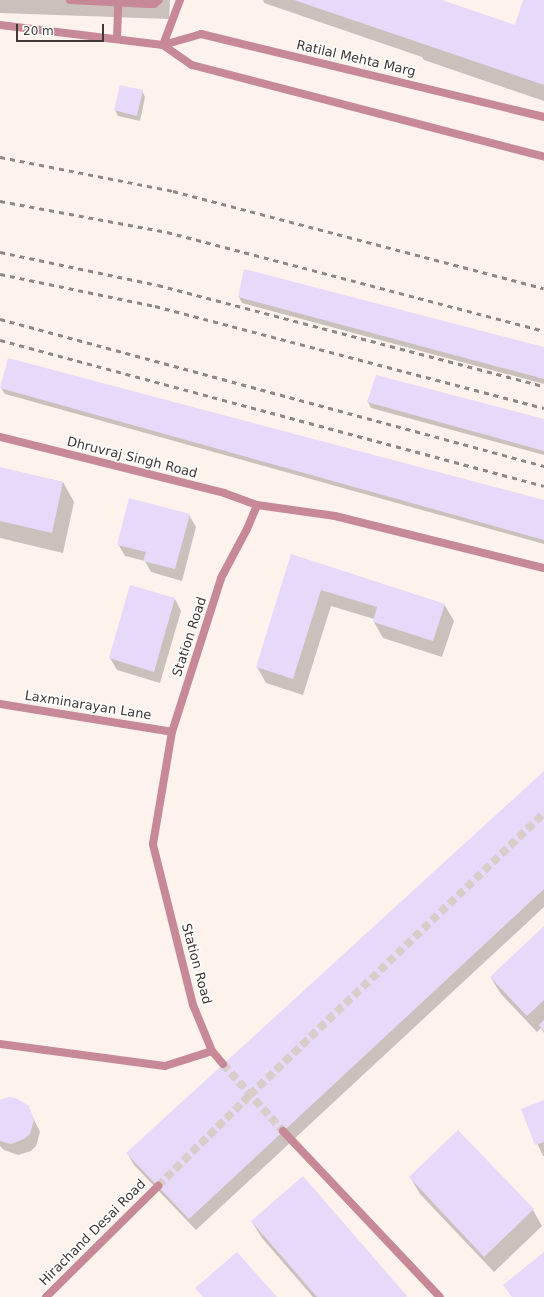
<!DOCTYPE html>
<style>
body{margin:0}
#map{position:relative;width:544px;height:1297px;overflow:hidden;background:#fef2ec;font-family:"DejaVu Sans",sans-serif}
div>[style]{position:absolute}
.shadow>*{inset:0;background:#0003}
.building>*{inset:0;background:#e7d9f9}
.tertiary-tunnel>*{height:8px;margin-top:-4px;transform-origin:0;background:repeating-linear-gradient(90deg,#d8cdc8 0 8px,transparent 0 12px)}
.pedestrian>*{height:8px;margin:-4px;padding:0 4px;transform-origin:4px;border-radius:4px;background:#c78997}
.minor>*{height:8px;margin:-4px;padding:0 4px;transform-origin:4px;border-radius:4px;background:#c78997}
.tertiary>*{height:8px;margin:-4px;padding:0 4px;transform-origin:4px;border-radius:4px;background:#c78997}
.rail>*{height:3px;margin-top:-1.5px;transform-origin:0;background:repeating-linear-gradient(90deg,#8f8782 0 5px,transparent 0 10px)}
span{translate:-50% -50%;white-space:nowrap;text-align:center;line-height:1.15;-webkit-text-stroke:3px #fff;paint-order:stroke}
.street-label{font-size:13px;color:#3f3936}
.scale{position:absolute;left:16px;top:24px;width:88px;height:18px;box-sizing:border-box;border:2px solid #3f3936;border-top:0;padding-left:5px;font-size:12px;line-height:14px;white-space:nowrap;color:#3f3936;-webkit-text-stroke:3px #fff;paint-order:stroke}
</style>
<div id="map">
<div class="shadow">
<div style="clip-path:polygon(0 0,170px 0,169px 19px,0 13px)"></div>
<div style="clip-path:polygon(263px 0,439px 0,515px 26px,524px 0,544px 0,544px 101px,424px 60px,422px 57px,264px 3px)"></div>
<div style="clip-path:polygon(142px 91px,145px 97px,140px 121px,118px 116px,115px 110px)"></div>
<div style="clip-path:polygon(239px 297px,544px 348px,544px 384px,242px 303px)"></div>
<div style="clip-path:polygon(377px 376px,544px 420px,544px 455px,371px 408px,368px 402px)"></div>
<div style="clip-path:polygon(1px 388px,544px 501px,544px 544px,5px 394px)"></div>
<div style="clip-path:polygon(0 468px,63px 482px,74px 502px,63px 553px,0 538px)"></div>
<div style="clip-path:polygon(189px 515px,196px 527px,182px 581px,151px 572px,145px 561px,125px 556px,118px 544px)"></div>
<div style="clip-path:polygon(292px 556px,444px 604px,454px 621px,442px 657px,383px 638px,374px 622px,374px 619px,331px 606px,303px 695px,266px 683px,257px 667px)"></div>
<div style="clip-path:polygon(175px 599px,181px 611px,160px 683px,117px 670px,110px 658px)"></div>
<div style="clip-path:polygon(544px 772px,544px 907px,196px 1230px,134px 1165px,127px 1153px)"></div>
<div style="clip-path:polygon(544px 928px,544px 1033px,541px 1028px,537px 1032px,501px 994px,491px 978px)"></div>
<div style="clip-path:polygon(0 1101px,28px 1107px,40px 1132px,36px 1146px,31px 1151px,18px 1155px,4px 1150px,0 1146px)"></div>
<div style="clip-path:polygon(544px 1101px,544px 1156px,543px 1156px,522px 1110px)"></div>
<div style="clip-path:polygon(458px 1132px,533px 1210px,542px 1226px,494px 1272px,420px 1194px,410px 1177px)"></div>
<div style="clip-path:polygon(303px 1178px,406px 1297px,313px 1297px,262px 1238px,252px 1222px)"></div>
</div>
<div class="building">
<div style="clip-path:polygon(294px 0,442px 0,515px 25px,523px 0,544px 0,544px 85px)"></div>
<div style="clip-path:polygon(120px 85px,143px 90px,137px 116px,114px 110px)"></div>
<div style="clip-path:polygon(244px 269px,544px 347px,544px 379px,238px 297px)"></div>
<div style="clip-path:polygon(8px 358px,544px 500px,544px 540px,0 388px)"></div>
<div style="clip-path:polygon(376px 375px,544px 419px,544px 451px,367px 402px)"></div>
<div style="clip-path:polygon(0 467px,63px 482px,52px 533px,0 521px)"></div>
<div style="clip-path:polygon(129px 498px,190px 514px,175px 569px,143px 561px,146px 552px,117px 545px)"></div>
<div style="clip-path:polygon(291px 554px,445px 604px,433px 641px,373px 622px,377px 607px,321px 590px,293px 679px,256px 667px)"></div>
<div style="clip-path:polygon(130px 585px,175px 598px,154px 672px,109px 658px)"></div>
<div style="clip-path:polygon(544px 771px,544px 889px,189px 1219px,126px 1153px)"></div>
<div style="clip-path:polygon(544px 926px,544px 1000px,527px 1016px,490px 977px)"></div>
<div style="clip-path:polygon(544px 1020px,544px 1031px,539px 1025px)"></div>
<div style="clip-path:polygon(8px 1097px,16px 1098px,29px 1106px,34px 1120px,30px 1134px,24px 1139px,11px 1144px,0 1141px,0 1100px)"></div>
<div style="clip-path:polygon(544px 1100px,544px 1142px,535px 1145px,521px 1109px)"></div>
<div style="clip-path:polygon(458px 1130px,534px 1209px,484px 1257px,409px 1177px)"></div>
<div style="clip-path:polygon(303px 1176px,407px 1296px,406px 1297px,317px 1297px,251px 1221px)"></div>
<div style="clip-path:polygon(237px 1252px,277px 1297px,203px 1297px,195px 1288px)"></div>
<div style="clip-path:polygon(544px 1252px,544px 1297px,512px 1297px,503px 1285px)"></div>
</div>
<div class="tertiary-tunnel">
<div style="left:223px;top:1064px;width:90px;rotate:48.2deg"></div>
<div style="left:158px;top:1186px;width:129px;rotate:-44.7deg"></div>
<div style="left:250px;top:1095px;width:407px;rotate:-43.8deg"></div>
</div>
<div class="pedestrian">
<div style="left:283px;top:1131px;width:228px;rotate:46.6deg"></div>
</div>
<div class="minor">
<div style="left:70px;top:0;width:79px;rotate:2.9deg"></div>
<div style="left:149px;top:4px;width:5px"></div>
<div style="left:154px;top:4px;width:6px;rotate:-39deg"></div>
<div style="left:0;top:25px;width:164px;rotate:7deg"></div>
<div style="left:163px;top:45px;width:48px;rotate:-69.3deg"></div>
<div style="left:117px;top:39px;width:36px;rotate:-88deg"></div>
<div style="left:0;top:437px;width:231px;rotate:14deg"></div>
<div style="left:224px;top:493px;width:35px;rotate:20deg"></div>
<div style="left:0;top:704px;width:174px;rotate:9.2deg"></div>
<div style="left:0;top:1044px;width:166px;rotate:7.6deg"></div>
<div style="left:165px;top:1066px;width:49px;rotate:-17.7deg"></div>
</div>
<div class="tertiary">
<div style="left:163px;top:45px;width:35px;rotate:35deg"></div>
<div style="left:192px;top:65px;width:364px;rotate:14.6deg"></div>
<div style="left:163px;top:45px;width:40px;rotate:-16deg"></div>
<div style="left:201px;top:34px;width:353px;rotate:13.6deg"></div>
<div style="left:223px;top:1064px;width:17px;rotate:-130deg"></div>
<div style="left:212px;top:1051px;width:50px;rotate:-112.4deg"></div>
<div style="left:193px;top:1005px;width:166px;rotate:-104deg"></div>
<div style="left:153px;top:844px;width:114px;rotate:-80.4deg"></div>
<div style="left:172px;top:732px;width:162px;rotate:-72.3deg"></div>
<div style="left:221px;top:578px;width:55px;rotate:-62deg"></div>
<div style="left:247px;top:529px;width:26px;rotate:-67deg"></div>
<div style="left:257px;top:505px;width:79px;rotate:8deg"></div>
<div style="left:335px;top:516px;width:215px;rotate:14deg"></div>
<div style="left:46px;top:1297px;width:158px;rotate:-44.7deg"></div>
</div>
<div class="rail">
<div style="left:0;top:157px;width:176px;rotate:11.1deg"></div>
<div style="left:173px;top:191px;width:383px;rotate:14.7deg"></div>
<div style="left:0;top:201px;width:170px;rotate:10.5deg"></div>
<div style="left:167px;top:232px;width:390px;rotate:14.7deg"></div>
<div style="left:0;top:252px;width:161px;rotate:11.8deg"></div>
<div style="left:158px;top:285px;width:399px;rotate:14.7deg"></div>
<div style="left:0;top:274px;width:158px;rotate:11.7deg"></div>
<div style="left:155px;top:306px;width:402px;rotate:14.7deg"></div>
<div style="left:0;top:319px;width:564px;rotate:15.12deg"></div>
<div style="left:0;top:340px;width:563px;rotate:15.02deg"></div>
</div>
<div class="street-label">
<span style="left:356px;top:59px;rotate:13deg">Ratilal Mehta Marg</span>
<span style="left:132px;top:458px;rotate:14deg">Dhruvraj Singh Road</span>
<span style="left:190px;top:637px;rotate:-72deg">Station Road</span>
<span style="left:88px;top:706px;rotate:9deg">Laxminarayan Lane</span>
<span style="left:196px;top:964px;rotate:75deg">Station Road</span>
<span style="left:93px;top:1233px;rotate:-45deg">Hirachand Desai Road</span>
</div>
<div class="scale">20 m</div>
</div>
